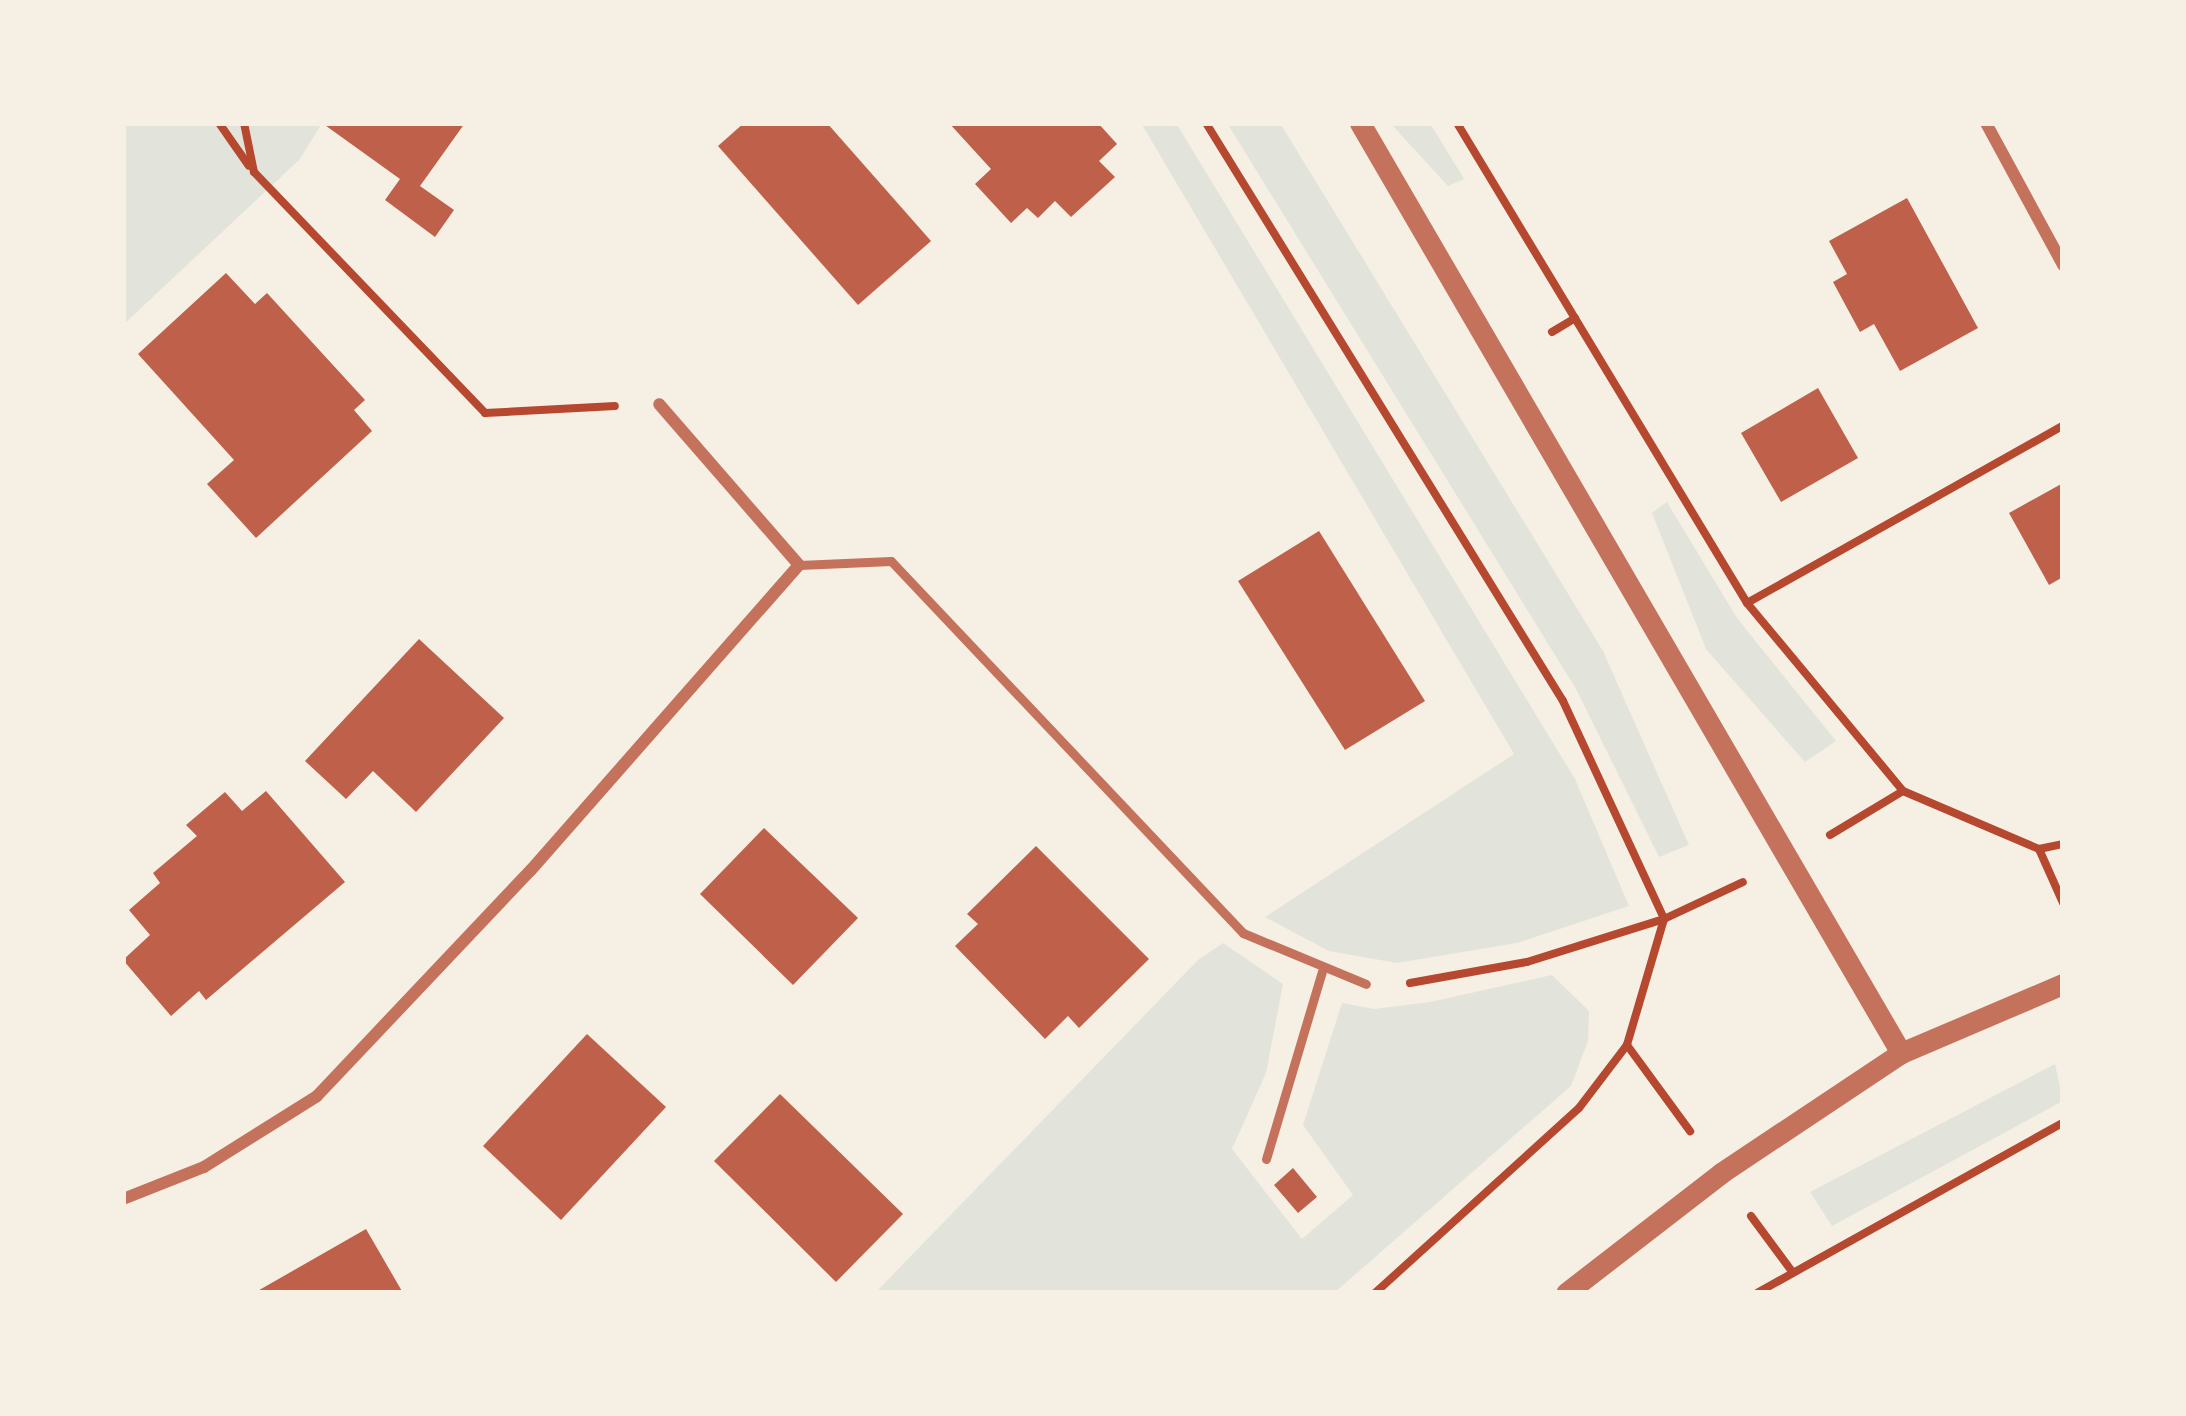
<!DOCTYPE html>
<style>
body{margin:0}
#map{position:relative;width:2186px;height:1416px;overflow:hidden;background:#f6efe4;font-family:"DejaVu Sans",sans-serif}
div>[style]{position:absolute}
.green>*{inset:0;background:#e2e4dc}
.building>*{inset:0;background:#bf614a}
.path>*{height:8px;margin:-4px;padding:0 4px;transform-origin:4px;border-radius:4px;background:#b5482f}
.service>*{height:9px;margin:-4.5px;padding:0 4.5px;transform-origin:4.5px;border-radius:4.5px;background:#c5725c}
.minor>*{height:12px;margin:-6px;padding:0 6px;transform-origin:6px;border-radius:6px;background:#c5725c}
.tertiary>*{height:21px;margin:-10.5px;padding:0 10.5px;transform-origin:10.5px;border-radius:10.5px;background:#c5725c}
span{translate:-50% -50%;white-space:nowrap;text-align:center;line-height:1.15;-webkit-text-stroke:10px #f6efe4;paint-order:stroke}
.frame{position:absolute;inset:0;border:126px solid #f6efe4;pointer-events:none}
</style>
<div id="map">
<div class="green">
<div style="clip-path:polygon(123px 123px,322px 123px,300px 159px,123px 325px)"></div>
<div style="clip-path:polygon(1141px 123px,1176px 123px,1575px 779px,1629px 906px,1517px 943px,1397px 963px,1329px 951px,1265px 917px,1514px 754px)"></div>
<div style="clip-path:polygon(1227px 123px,1280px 123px,1603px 651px,1689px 845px,1659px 857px,1576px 689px)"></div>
<div style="clip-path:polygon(1390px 123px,1430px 123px,1464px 179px,1448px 186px)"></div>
<div style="clip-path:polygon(1667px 502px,1737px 618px,1836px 741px,1805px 762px,1706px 649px,1652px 513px)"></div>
<div style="clip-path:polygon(1223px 943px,1283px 984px,1266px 1073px,1232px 1149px,1302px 1239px,1353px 1195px,1303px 1125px,1342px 1003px,1374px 1009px,1430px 1002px,1552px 975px,1589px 1011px,1588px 1041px,1571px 1086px,1334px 1293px,875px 1293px,1198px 960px)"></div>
<div style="clip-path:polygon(2055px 1064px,2063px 1101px,1832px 1226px,1810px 1192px)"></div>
</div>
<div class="building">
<div style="clip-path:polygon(322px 123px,465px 123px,420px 186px,454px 210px,435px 237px,385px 200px,400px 179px)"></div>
<div style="clip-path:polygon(744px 123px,827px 123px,931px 241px,858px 305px,718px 146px)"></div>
<div style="clip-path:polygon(949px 123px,1098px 123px,1117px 144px,1099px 161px,1115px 177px,1071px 217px,1055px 201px,1038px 218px,1027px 208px,1011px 223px,975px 184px,991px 169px)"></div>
<div style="clip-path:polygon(1907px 198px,1978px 328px,1900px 371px,1874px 324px,1860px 332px,1833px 282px,1847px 274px,1829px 241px)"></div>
<div style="clip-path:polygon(226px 273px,255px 304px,267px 293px,365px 400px,354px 410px,372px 431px,256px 538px,207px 484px,234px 460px,138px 354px)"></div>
<div style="clip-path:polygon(1818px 388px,1858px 458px,1781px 502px,1741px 433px)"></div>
<div style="clip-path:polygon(2063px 483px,2063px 577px,2049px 585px,2009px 513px)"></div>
<div style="clip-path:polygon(1319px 531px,1425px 701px,1345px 750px,1238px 581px)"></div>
<div style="clip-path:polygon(419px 639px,504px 718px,416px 812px,373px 771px,346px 799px,305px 761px)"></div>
<div style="clip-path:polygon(266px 791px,345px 882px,206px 1000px,199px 991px,171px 1016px,123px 960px,150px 935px,129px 910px,160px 883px,153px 873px,197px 836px,186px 825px,225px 792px,242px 811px)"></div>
<div style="clip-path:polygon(764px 828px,858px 918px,793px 985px,700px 894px)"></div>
<div style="clip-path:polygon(1036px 846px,1149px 959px,1079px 1028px,1068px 1016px,1045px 1039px,955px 946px,978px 924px,967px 914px)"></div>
<div style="clip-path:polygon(587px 1034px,666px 1107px,561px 1220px,483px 1146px)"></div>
<div style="clip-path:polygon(780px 1094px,903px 1214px,836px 1282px,714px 1161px)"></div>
<div style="clip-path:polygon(1293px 1168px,1317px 1197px,1298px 1213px,1274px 1185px)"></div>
<div style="clip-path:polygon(366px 1229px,403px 1293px,254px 1293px)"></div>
</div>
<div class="path">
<div style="left:219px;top:123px;width:52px;rotate:55.1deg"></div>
<div style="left:244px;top:123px;width:50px;rotate:78.5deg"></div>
<div style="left:254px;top:172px;width:334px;rotate:46.2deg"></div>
<div style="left:485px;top:413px;width:130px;rotate:-3.1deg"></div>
<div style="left:1206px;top:123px;width:679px;rotate:58.3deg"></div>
<div style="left:1563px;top:701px;width:240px;rotate:65.1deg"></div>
<div style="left:1664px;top:919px;width:87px;rotate:-25.1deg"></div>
<div style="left:1457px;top:123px;width:561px;rotate:58.86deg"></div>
<div style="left:1747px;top:603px;width:244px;rotate:50.3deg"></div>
<div style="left:1903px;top:791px;width:148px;rotate:23.1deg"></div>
<div style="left:2039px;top:849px;width:59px;rotate:66deg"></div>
<div style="left:1552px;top:332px;width:27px;rotate:-31deg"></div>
<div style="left:1747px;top:603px;width:362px;rotate:-29.3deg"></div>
<div style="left:1830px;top:835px;width:85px;rotate:-31.1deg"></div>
<div style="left:2039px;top:849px;width:25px;rotate:-12deg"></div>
<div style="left:1410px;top:983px;width:119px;rotate:-10.2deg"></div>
<div style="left:1527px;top:962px;width:144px;rotate:-17.4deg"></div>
<div style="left:1664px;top:919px;width:131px;rotate:106.4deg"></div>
<div style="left:1627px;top:1045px;width:107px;rotate:53.8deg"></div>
<div style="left:1751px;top:1216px;width:67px;rotate:53.5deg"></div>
<div style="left:1375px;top:1293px;width:275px;rotate:-42.2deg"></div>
<div style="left:1579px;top:1108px;width:79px;rotate:-52.7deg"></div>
<div style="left:1757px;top:1293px;width:350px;rotate:-29.1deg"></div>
</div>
<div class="service">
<div style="left:799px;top:565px;width:92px;rotate:-2.5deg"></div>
<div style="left:891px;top:561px;width:512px;rotate:46.58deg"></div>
<div style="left:1243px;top:933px;width:133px;rotate:22.5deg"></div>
<div style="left:1266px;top:1159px;width:196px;rotate:-73.4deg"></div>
</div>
<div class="minor">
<div style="left:1986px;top:123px;width:162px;rotate:61.5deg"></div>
<div style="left:123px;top:1199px;width:87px;rotate:-21.6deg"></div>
<div style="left:204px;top:1167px;width:133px;rotate:-32.1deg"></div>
<div style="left:317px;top:1096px;width:311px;rotate:-46.6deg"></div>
<div style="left:531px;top:870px;width:406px;rotate:-48.7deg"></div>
<div style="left:799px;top:565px;width:213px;rotate:-131deg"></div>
</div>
<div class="tertiary">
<div style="left:1360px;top:123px;width:1076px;rotate:59.81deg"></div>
<div style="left:1566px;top:1293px;width:196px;rotate:-37.7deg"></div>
<div style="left:1721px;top:1173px;width:216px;rotate:-33.7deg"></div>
<div style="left:1901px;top:1053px;width:176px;rotate:-23.1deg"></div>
</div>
<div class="frame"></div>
</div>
